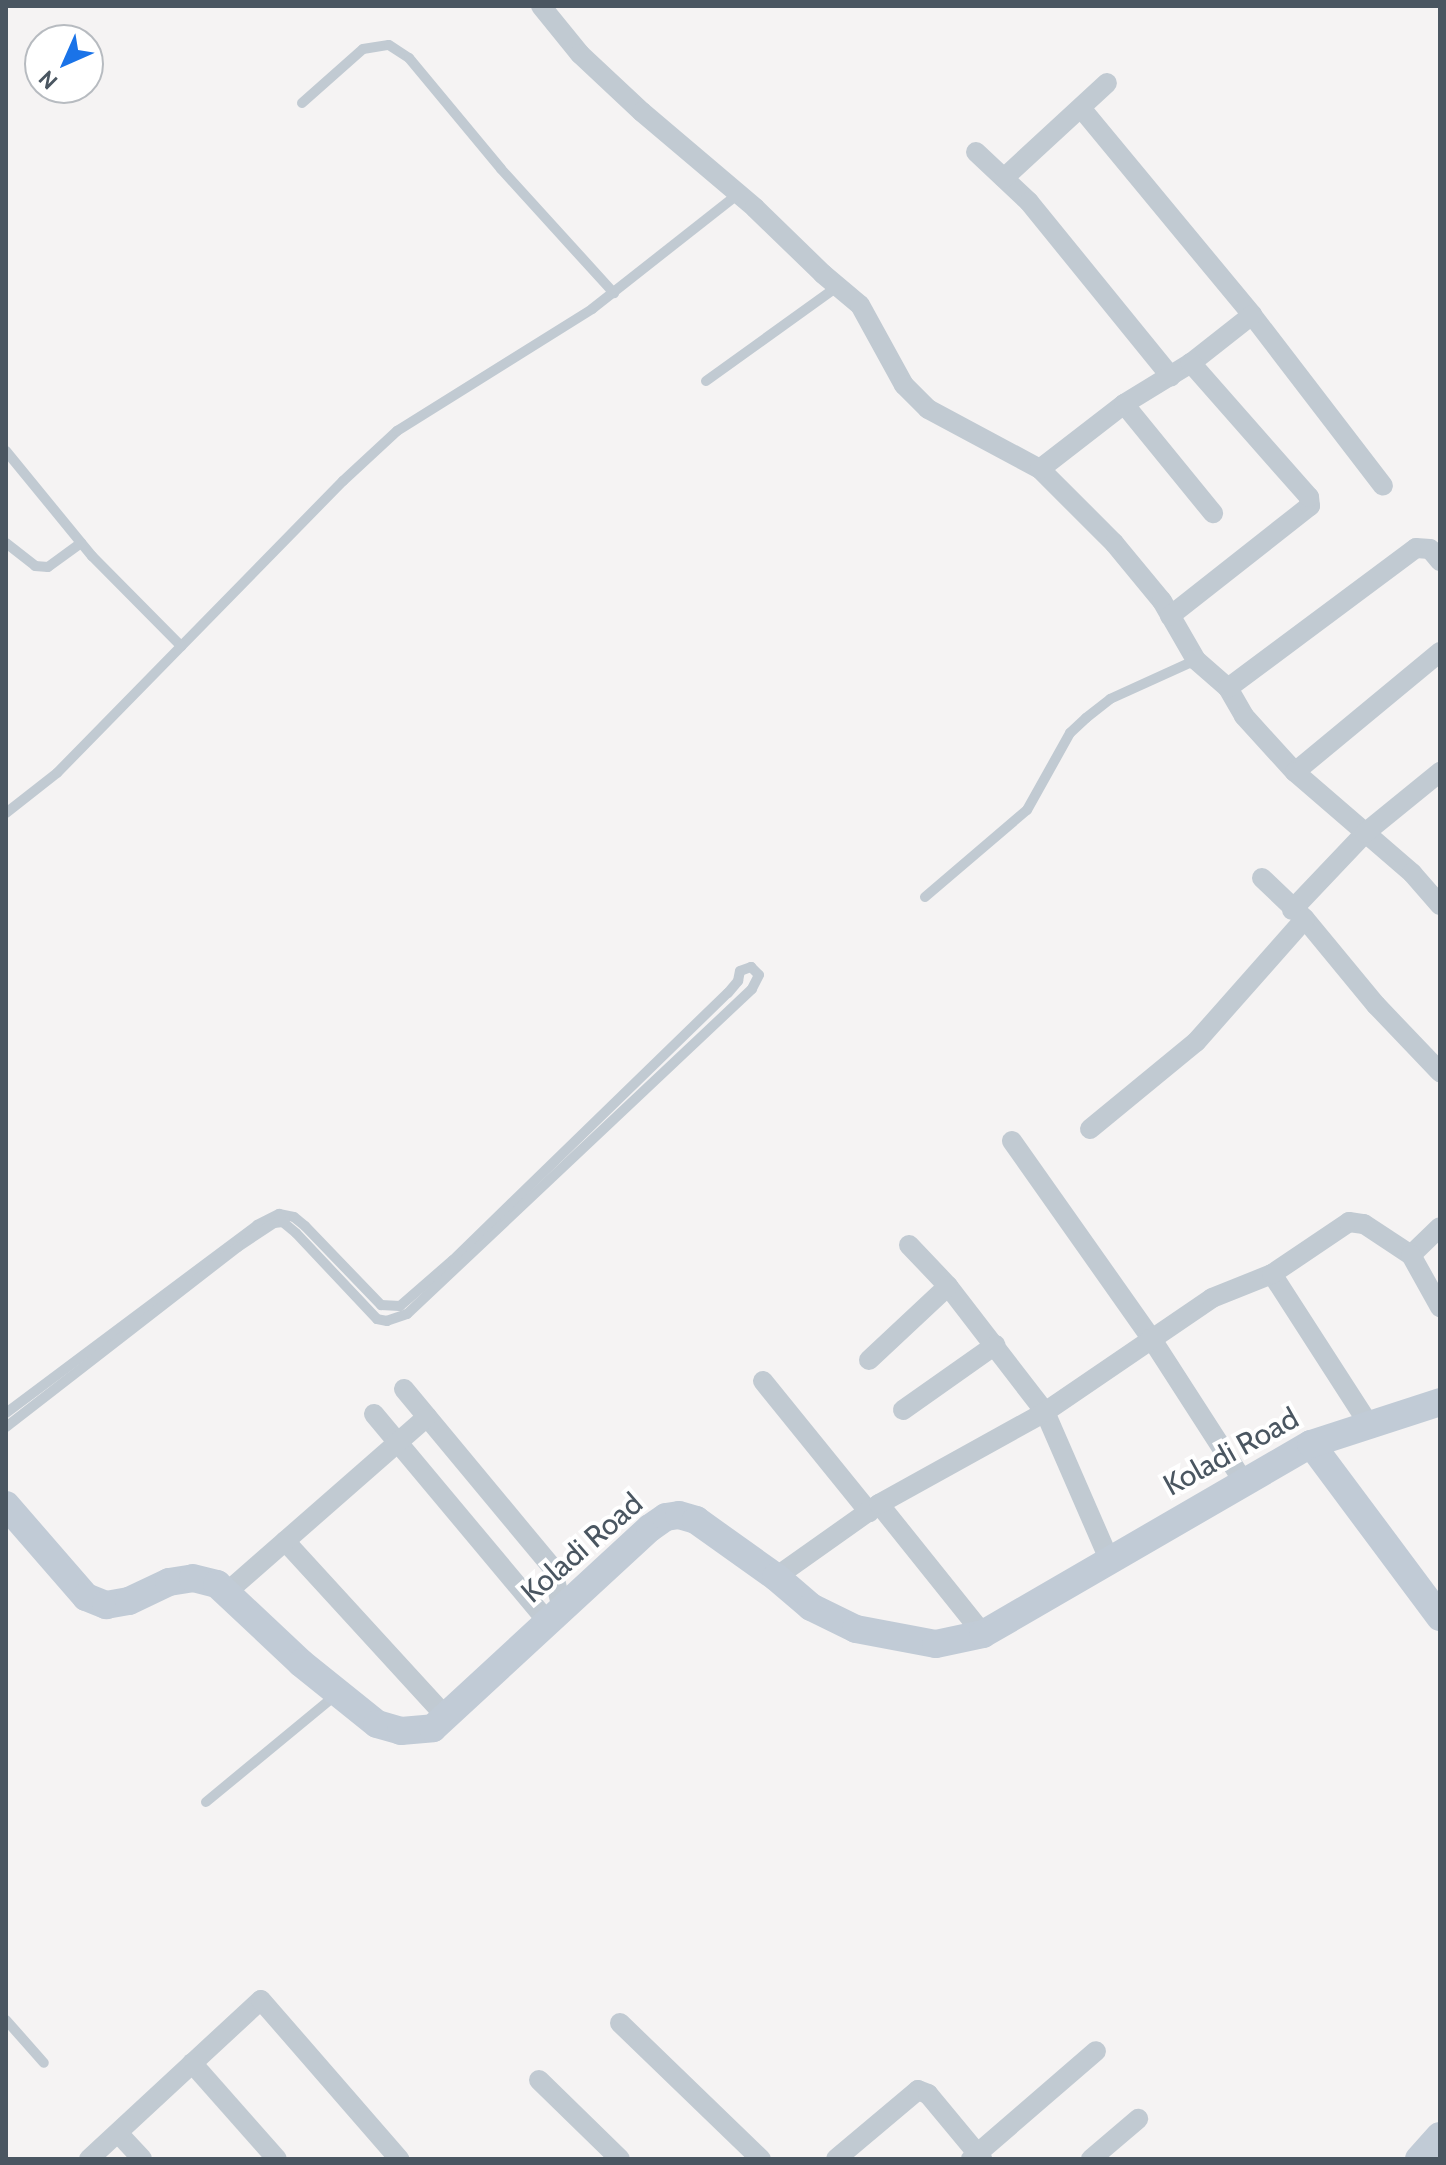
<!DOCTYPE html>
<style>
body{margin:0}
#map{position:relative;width:1446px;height:2165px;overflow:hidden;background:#f5f3f3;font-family:Cabin,sans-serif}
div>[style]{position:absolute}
.lane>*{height:10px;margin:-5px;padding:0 5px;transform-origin:5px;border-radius:5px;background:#c1cad2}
.street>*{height:20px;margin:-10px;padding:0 10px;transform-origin:10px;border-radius:10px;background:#c1cad2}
.secondary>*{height:28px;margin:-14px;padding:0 14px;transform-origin:14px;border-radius:14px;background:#c1cbd6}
span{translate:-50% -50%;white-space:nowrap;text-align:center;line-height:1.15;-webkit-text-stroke:8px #fff;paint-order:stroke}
.street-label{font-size:30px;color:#4a5661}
.frame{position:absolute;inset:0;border:8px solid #4a5661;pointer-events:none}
.north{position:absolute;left:24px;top:24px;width:80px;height:80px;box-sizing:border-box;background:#fff;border:2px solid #b7bbc0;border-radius:50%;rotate:225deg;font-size:22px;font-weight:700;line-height:32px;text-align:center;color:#4a5661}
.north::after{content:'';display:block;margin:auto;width:28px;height:36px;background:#1a73e8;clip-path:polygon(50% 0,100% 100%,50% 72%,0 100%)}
</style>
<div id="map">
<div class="lane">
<div style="left:302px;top:103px;width:81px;rotate:-41.5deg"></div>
<div style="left:363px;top:49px;width:26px;rotate:-9deg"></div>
<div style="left:389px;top:45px;width:24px;rotate:33deg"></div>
<div style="left:409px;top:58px;width:144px;rotate:50.3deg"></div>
<div style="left:501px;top:169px;width:168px;rotate:47.7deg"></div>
<div style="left:706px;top:381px;width:163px;rotate:-35.7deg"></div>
<div style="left:6px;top:451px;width:136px;rotate:50.7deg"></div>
<div style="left:92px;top:556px;width:127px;rotate:45.3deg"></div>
<div style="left:6px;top:543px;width:37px;rotate:38deg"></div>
<div style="left:35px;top:566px;width:13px;rotate:4deg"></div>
<div style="left:48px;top:567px;width:41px;rotate:-36deg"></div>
<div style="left:6px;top:813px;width:65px;rotate:-38.1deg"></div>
<div style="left:57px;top:773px;width:409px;rotate:-45.6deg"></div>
<div style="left:343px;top:481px;width:74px;rotate:-42.8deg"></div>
<div style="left:397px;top:431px;width:230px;rotate:-32deg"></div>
<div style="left:592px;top:309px;width:186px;rotate:-38.2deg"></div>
<div style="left:925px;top:897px;width:134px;rotate:-40.5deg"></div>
<div style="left:1027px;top:810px;width:88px;rotate:-60.8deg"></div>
<div style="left:1070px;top:733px;width:22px;rotate:-43deg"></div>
<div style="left:1086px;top:718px;width:31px;rotate:-38deg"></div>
<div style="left:1110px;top:699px;width:94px;rotate:-24.4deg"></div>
<div style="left:6px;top:1413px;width:314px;rotate:-36.8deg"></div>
<div style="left:257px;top:1225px;width:25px;rotate:-27deg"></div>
<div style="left:279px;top:1214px;width:15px;rotate:11deg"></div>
<div style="left:294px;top:1217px;width:14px;rotate:39deg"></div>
<div style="left:305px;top:1226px;width:110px;rotate:46.1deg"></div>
<div style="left:381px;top:1305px;width:19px;rotate:3deg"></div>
<div style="left:400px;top:1306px;width:70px;rotate:-41deg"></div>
<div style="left:453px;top:1260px;width:383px;rotate:-44.2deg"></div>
<div style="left:728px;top:993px;width:16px;rotate:-50deg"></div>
<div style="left:738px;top:981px;width:10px;rotate:-79deg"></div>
<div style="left:740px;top:971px;width:12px;rotate:-20deg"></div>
<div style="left:751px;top:967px;width:11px;rotate:45deg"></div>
<div style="left:759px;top:975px;width:16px;rotate:117deg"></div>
<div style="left:752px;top:989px;width:474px;rotate:136.7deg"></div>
<div style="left:407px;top:1314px;width:21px;rotate:161deg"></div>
<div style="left:387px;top:1321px;width:10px;rotate:-169deg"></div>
<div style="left:377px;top:1319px;width:118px;rotate:-133.3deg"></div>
<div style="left:296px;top:1233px;width:17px;rotate:-140deg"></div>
<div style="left:283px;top:1222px;width:9px;rotate:174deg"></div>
<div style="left:274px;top:1223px;width:43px;rotate:146.3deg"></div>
<div style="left:238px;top:1247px;width:294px;rotate:142.2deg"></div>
<div style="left:206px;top:1802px;width:168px;rotate:-39.5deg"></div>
<div style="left:6px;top:2020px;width:57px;rotate:48.5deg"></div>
</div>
<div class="street">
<div style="left:541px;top:6px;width:62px;rotate:50.9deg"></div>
<div style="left:580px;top:54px;width:85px;rotate:43.1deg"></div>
<div style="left:642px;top:112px;width:148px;rotate:40.3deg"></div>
<div style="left:755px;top:208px;width:95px;rotate:44.1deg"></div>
<div style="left:823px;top:274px;width:48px;rotate:40deg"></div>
<div style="left:860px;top:305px;width:91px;rotate:61.2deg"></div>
<div style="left:904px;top:385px;width:34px;rotate:45deg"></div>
<div style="left:928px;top:409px;width:127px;rotate:28.2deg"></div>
<div style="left:1040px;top:469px;width:105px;rotate:45deg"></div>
<div style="left:1114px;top:543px;width:75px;rotate:50.4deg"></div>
<div style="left:1162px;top:601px;width:68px;rotate:60deg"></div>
<div style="left:1196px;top:660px;width:43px;rotate:41.2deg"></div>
<div style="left:1228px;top:688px;width:32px;rotate:60deg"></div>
<div style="left:1244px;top:716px;width:76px;rotate:47.7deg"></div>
<div style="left:1081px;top:108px;width:268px;rotate:50.4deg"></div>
<div style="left:1252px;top:315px;width:215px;rotate:52.5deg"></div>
<div style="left:976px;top:152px;width:73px;rotate:43.3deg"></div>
<div style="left:1029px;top:202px;width:225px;rotate:50.9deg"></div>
<div style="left:1004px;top:178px;width:140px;rotate:-42.7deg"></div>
<div style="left:1124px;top:404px;width:141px;rotate:50.8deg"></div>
<div style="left:1040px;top:469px;width:106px;rotate:-37.7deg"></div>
<div style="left:1124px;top:404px;width:79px;rotate:-31.5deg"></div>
<div style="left:1191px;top:363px;width:78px;rotate:-38.2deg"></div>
<div style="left:1170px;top:616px;width:178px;rotate:-38.2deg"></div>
<div style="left:1310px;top:506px;width:9px;rotate:-96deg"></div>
<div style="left:1309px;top:497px;width:179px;rotate:-131.4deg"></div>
<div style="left:1440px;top:652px;width:188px;rotate:140.4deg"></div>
<div style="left:1295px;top:772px;width:155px;rotate:40.8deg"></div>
<div style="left:1412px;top:873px;width:43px;rotate:48.8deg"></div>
<div style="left:1228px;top:688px;width:234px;rotate:-36.7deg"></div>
<div style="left:1416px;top:548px;width:14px;rotate:4deg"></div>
<div style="left:1430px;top:549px;width:16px;rotate:50deg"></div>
<div style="left:1262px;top:878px;width:59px;rotate:43.6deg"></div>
<div style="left:1305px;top:919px;width:112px;rotate:50.5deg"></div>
<div style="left:1376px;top:1005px;width:93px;rotate:46.3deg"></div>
<div style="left:1292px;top:910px;width:106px;rotate:-46.5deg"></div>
<div style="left:1365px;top:833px;width:97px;rotate:-39.1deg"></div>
<div style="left:1090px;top:1129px;width:137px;rotate:-39.4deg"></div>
<div style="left:1196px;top:1042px;width:164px;rotate:-48.5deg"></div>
<div style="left:1012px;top:1141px;width:241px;rotate:54.8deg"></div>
<div style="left:1151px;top:1338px;width:174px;rotate:57.2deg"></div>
<div style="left:909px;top:1245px;width:57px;rotate:46.4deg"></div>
<div style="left:948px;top:1286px;width:159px;rotate:52.4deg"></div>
<div style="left:1045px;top:1412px;width:160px;rotate:66.5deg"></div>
<div style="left:1411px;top:1255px;width:40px;rotate:-44deg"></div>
<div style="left:1272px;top:1274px;width:177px;rotate:57.2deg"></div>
<div style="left:869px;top:1360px;width:108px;rotate:-43.1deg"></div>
<div style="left:763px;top:1381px;width:169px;rotate:51deg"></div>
<div style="left:404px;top:1389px;width:231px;rotate:50.3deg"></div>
<div style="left:552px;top:1567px;width:43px;rotate:76.6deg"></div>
<div style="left:903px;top:1410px;width:113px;rotate:-35.2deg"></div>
<div style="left:374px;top:1414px;width:271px;rotate:50.1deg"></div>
<div style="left:879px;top:1504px;width:166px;rotate:51.3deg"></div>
<div style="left:285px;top:1541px;width:239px;rotate:47.5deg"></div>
<div style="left:776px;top:1577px;width:126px;rotate:-35.3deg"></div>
<div style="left:879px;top:1504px;width:190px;rotate:-29deg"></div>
<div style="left:1045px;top:1412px;width:202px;rotate:-34.3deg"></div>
<div style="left:1212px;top:1298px;width:65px;rotate:-21.8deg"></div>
<div style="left:1272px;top:1274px;width:93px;rotate:-34deg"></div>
<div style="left:1349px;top:1222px;width:15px;rotate:8deg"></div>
<div style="left:1364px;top:1224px;width:56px;rotate:33.4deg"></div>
<div style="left:1411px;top:1255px;width:60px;rotate:60.9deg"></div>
<div style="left:227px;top:1592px;width:266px;rotate:-41.2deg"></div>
<div style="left:620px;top:2023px;width:196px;rotate:44deg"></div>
<div style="left:192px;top:2063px;width:128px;rotate:48.5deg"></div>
<div style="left:539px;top:2080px;width:113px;rotate:44.3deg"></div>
<div style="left:118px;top:2133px;width:35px;rotate:47deg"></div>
<div style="left:89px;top:2159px;width:234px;rotate:-42.8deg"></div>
<div style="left:261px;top:2000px;width:211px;rotate:49deg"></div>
<div style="left:836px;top:2159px;width:107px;rotate:-40.1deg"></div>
<div style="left:918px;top:2090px;width:11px;rotate:22deg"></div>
<div style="left:928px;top:2094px;width:85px;rotate:50.3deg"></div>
<div style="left:971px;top:2159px;width:165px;rotate:-40.8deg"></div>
<div style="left:1091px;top:2159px;width:62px;rotate:-40.4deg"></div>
</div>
<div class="secondary">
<div style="left:1311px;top:1444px;width:216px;rotate:53.3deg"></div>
<div style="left:6px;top:1505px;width:122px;rotate:49deg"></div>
<div style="left:86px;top:1597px;width:22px;rotate:22deg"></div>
<div style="left:106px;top:1605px;width:23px;rotate:-10deg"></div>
<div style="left:129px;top:1601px;width:44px;rotate:-25.4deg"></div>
<div style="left:169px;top:1582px;width:24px;rotate:-9deg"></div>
<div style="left:193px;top:1578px;width:25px;rotate:14deg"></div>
<div style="left:217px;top:1584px;width:115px;rotate:43.2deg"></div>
<div style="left:301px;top:1663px;width:97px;rotate:38.8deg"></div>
<div style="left:377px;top:1724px;width:25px;rotate:16deg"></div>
<div style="left:401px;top:1731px;width:32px;rotate:-5deg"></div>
<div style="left:433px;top:1728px;width:295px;rotate:-42.7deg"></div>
<div style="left:650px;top:1528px;width:19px;rotate:-35deg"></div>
<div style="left:666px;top:1517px;width:13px;rotate:-9deg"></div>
<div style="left:679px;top:1515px;width:18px;rotate:16deg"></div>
<div style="left:696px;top:1520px;width:98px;rotate:35.5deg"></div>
<div style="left:776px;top:1577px;width:46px;rotate:40.6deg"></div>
<div style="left:811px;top:1607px;width:50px;rotate:26.1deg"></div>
<div style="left:856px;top:1629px;width:81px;rotate:10.6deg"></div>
<div style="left:936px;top:1644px;width:48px;rotate:-12deg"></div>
<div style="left:983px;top:1634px;width:379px;rotate:-30.1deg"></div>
<div style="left:1311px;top:1444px;width:136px;rotate:-18deg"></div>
<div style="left:1419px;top:2159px;width:31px;rotate:-48deg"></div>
</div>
<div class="street-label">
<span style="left:1231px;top:1452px;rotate:-29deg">Koladi Road</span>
<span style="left:582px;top:1548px;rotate:-41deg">Koladi Road</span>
</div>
<div class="frame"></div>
<div class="north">N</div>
</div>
